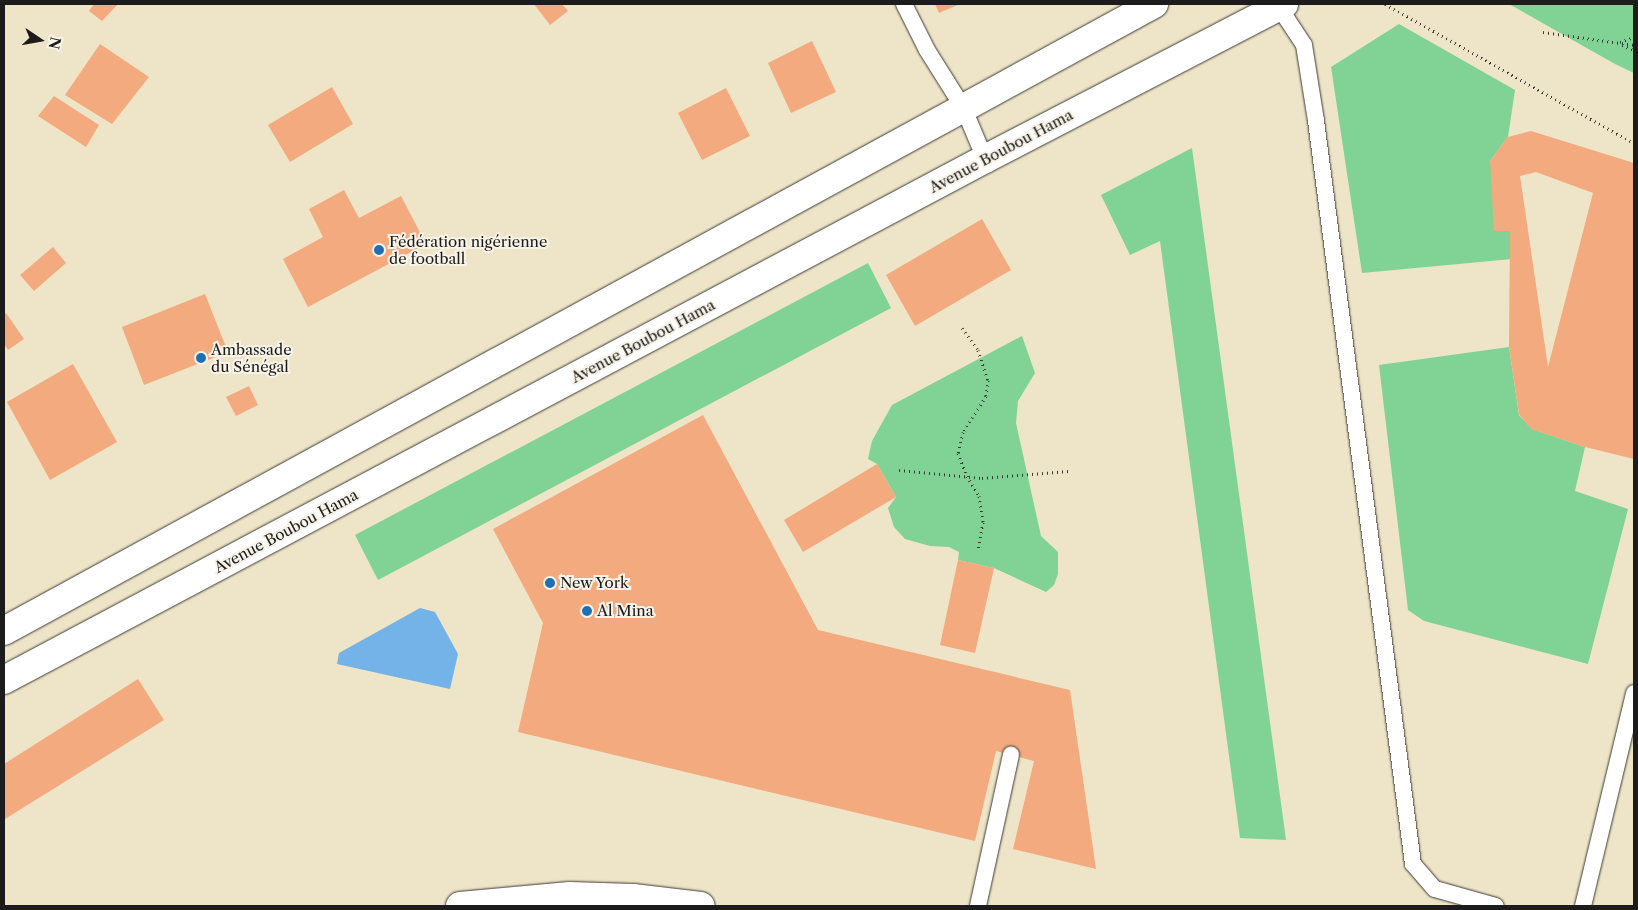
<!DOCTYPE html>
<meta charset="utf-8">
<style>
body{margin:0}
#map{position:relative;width:1638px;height:910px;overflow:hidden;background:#eee4c7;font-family:"Libre Caslon Text",serif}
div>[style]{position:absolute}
.green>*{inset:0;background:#81d395}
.water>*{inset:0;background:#73b3e7}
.building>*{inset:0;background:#f3aa7e}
.path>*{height:3px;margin-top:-1.5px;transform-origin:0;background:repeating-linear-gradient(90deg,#3c3a36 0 1px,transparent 0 5px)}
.roads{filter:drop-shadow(0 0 1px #3c3a36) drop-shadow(0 0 1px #3c3a36)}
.service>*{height:16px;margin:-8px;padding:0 8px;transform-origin:8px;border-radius:8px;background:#fff}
.tertiary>*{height:28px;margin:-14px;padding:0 14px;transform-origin:14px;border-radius:14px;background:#fff}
.primary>*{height:28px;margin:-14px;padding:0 14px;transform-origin:14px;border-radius:14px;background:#fff}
.dots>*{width:14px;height:14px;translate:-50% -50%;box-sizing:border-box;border:2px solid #f7f3e8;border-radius:50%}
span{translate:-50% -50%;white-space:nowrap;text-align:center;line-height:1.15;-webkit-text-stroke:4px #f7f3e8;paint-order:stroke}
.street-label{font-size:15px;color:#1c1c1c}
.poi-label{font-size:15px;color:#1c1c1c}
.left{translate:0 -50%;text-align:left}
.frame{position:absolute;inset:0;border:5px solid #1c1c1c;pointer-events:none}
.north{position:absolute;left:15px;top:15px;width:50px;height:50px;-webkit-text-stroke:4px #f7f3e8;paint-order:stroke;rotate:102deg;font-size:14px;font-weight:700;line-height:20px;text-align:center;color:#1c1c1c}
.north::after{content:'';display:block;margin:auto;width:18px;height:22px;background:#1c1c1c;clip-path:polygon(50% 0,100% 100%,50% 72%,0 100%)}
</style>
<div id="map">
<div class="green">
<div style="clip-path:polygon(1509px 4px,1634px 4px,1634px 73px,1615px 64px)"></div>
<div style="clip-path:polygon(1399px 24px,1515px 90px,1508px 137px,1490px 161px,1510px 231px,1512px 259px,1362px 273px,1331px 67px)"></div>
<div style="clip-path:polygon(1192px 148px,1286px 840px,1240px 838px,1160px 241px,1130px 255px,1101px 195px)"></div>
<div style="clip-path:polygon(868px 263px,891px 308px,378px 580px,355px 535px)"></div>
<div style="clip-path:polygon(1022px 336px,1035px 373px,1018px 401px,1016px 423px,1041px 536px,1058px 552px,1058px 574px,1054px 585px,1046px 592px,994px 568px,958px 560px,959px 552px,949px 547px,930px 546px,905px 539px,894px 527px,888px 508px,896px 497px,877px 464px,868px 459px,872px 441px,892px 405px)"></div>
<div style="clip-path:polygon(1509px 347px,1519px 415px,1532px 429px,1585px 447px,1575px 491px,1628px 509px,1588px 664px,1424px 621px,1408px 610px,1379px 365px)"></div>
</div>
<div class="water">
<div style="clip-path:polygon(420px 608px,435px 612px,458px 654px,450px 689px,337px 664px,339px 653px)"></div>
</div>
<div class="building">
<div style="clip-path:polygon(94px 4px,118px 4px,102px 21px,89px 11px)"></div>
<div style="clip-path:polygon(534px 4px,562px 4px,568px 11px,550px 25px)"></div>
<div style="clip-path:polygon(935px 4px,960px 4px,939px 13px)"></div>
<div style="clip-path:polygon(812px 41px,836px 92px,791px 113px,768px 63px)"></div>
<div style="clip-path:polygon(100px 44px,149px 77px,112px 124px,65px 95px)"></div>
<div style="clip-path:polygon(332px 87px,353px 124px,290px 162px,268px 125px)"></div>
<div style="clip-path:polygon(726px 88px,750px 136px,702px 160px,678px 113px)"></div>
<div style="clip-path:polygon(54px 96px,99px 125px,86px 147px,38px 116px)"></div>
<div style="clip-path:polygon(evenodd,1531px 131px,1634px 163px,1634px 459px,1585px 447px,1531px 429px,1519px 414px,1509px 347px,1510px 231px,1494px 231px,1490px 161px,1508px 137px,1531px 131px,1536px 172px,1593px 193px,1548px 367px,1520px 176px,1536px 172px)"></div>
<div style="clip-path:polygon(344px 190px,359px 218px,401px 196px,426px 244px,308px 307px,283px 259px,323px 237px,309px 209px)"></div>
<div style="clip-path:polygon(982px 219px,1011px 270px,915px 326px,886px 275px)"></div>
<div style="clip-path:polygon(53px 247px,66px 263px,34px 291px,20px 275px)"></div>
<div style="clip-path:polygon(205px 294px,228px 352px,144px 385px,122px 327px)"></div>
<div style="clip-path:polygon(6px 313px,24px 339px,8px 350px,4px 344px,4px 315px)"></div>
<div style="clip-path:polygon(73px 364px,117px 442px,50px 480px,7px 402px)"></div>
<div style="clip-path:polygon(249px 386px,258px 405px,236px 416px,226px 397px)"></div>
<div style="clip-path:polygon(703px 415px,818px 630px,1070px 690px,1096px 869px,1013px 849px,1034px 761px,1011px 755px,996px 751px,975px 841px,518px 732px,543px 623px,493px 529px)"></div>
<div style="clip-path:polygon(877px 464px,896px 497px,803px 552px,784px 520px)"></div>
<div style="clip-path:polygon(958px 560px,994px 568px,975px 653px,940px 645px)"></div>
<div style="clip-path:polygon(138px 679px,164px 720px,5px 819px,4px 764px)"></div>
</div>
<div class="path">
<div style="left:1385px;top:4px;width:285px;rotate:29.2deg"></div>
<div style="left:1543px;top:32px;width:92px;rotate:8.1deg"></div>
<div style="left:1620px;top:42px;width:15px;rotate:-20deg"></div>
<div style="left:1622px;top:45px;width:13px;rotate:23deg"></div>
<div style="left:962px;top:328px;width:27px;rotate:54deg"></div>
<div style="left:978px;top:350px;width:32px;rotate:72deg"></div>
<div style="left:988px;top:380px;width:16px;rotate:97deg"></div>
<div style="left:986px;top:396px;width:43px;rotate:122.6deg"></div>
<div style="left:963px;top:432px;width:22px;rotate:103deg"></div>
<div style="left:958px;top:453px;width:25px;rotate:69deg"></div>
<div style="left:967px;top:476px;width:23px;rotate:59deg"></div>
<div style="left:979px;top:496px;width:26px;rotate:81deg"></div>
<div style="left:983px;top:522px;width:28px;rotate:100deg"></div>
<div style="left:899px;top:470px;width:83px;rotate:5.5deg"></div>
<div style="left:982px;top:478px;width:87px;rotate:-4.6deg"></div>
</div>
<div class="roads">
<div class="service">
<div style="left:904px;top:4px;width:51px;rotate:63.4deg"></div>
<div style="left:927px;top:50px;width:70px;rotate:57.9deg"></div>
<div style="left:964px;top:109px;width:54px;rotate:67.2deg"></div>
<div style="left:1277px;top:4px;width:49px;rotate:56.6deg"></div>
<div style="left:1304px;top:45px;width:77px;rotate:81deg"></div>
<div style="left:1316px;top:121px;width:749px;rotate:82.56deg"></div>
<div style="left:1413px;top:864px;width:33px;rotate:49deg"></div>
<div style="left:1435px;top:889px;width:63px;rotate:15.6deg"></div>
<div style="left:978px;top:906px;width:155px;rotate:-77.7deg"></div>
<div style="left:1583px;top:906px;width:219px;rotate:-76.5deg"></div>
</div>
<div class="tertiary">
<div style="left:460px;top:906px;width:110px;rotate:-5.2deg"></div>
<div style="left:570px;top:896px;width:63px;rotate:1.8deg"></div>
<div style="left:633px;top:898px;width:68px;rotate:6.7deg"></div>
</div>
<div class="primary">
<div style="left:4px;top:631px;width:1310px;rotate:-28.6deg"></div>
<div style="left:4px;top:680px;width:1111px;rotate:-27.97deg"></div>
<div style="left:985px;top:159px;width:337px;rotate:-27.4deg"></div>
</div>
</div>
<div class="dots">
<div style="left:379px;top:250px;background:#1f6fb2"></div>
<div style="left:201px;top:358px;background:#1f6fb2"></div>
<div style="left:550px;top:583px;background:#1f6fb2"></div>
<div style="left:587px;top:611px;background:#1f6fb2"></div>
</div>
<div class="street-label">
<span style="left:1001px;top:151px;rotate:-28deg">Avenue Boubou Hama</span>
<span style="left:643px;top:341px;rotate:-28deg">Avenue Boubou Hama</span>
<span style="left:286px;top:531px;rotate:-28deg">Avenue Boubou Hama</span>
</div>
<div class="poi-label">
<span class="left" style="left:389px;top:250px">Fédération nigérienne<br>de football</span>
<span class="left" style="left:211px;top:358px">Ambassade<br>du Sénégal</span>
<span class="left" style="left:560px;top:583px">New York</span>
<span class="left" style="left:597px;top:611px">Al Mina</span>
</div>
<div class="frame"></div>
<div class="north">N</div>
</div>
